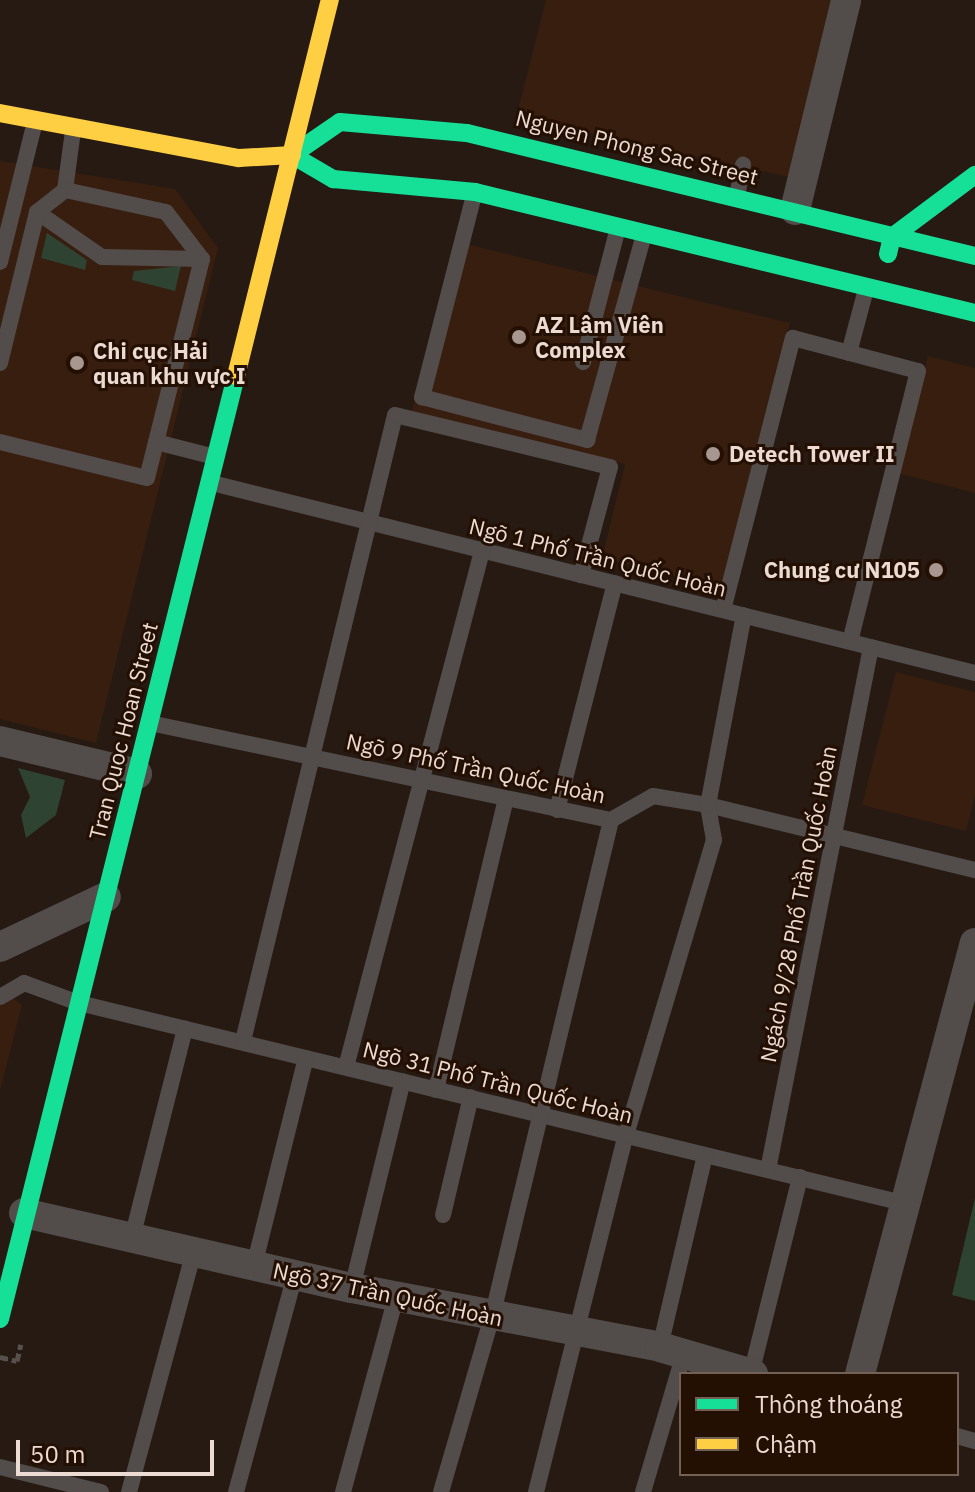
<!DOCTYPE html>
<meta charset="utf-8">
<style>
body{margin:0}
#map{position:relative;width:975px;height:1492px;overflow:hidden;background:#261a13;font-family:"IBM Plex Sans",sans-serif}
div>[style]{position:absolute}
.built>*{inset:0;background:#381e0f}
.green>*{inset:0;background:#2e4331}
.path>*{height:5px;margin-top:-2.5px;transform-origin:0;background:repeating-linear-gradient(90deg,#57514e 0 8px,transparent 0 12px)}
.lane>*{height:16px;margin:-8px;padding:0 8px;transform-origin:8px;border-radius:8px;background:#524c4a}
.street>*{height:30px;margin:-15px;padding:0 15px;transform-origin:15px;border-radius:15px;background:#524c4a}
.fast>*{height:18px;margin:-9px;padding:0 9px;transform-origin:9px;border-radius:9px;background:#16e098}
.slow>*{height:18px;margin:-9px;padding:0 9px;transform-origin:9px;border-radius:9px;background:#ffcf43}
.dots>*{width:22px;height:22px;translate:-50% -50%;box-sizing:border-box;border:4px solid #240f03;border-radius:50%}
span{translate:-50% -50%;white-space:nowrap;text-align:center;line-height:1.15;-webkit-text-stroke:6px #240f03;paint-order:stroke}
.street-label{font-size:22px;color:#ecdbd3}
.poi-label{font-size:22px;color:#ecdbd3;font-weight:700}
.left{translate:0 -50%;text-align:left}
.right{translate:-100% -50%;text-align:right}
.legend{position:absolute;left:679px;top:1372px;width:280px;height:104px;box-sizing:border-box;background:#240f03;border:2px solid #746156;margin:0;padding:10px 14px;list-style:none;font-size:24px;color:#ecdbd3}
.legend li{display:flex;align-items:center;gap:16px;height:40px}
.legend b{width:40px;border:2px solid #746156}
.scale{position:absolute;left:16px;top:1440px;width:198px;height:36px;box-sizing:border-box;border:4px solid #ecdbd3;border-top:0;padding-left:10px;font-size:24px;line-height:28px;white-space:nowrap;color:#ecdbd3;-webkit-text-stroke:6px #240f03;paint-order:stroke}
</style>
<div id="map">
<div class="built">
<div style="clip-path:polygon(546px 0,834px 0,790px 177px,516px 118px)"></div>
<div style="clip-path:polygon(0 161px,175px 189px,218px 248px,96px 743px,0 719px)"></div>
<div style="clip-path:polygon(458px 242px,790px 323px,723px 588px,602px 558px,625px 464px,412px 411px)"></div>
<div style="clip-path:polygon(928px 356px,975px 368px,975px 493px,898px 473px)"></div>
<div style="clip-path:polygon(896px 672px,975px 692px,975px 795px,966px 831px,862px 805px)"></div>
<div style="clip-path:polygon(0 988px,22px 1005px,0 1091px)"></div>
</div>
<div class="green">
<div style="clip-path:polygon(47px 233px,87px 260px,85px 270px,41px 258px)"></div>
<div style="clip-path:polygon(181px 266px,175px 291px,132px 280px,134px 271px)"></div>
<div style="clip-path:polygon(18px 768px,65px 780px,56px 815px,26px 838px,21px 815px,30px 797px)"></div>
<div style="clip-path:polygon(975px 1198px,975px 1301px,952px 1295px)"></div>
</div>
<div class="path">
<div style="left:0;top:1357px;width:17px;rotate:13deg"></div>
<div style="left:17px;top:1361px;width:17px;rotate:-77deg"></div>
</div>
<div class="lane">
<div style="left:474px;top:195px;width:209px;rotate:104.4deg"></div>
<div style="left:422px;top:397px;width:171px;rotate:14.6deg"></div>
<div style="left:587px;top:440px;width:214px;rotate:-74.5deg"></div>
<div style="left:737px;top:196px;width:32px;rotate:-79deg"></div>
<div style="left:37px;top:212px;width:79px;rotate:34.7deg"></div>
<div style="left:102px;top:257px;width:100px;rotate:1.1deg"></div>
<div style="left:0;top:262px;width:144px;rotate:-76deg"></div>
<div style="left:849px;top:353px;width:66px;rotate:-75.1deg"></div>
<div style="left:583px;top:362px;width:138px;rotate:-75.4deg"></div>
<div style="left:0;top:363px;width:155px;rotate:-76.2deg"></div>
<div style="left:37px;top:212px;width:36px;rotate:-38deg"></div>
<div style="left:65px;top:190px;width:60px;rotate:-82.3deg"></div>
<div style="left:0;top:442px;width:151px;rotate:13.8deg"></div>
<div style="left:147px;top:478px;width:226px;rotate:-75.9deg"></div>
<div style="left:202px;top:259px;width:59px;rotate:-127.5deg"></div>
<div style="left:166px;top:212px;width:103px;rotate:-167.7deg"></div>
<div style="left:156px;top:442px;width:61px;rotate:14.3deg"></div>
<div style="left:212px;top:483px;width:786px;rotate:13.98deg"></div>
<div style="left:723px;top:610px;width:281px;rotate:-75.6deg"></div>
<div style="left:793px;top:338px;width:129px;rotate:14.8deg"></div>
<div style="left:918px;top:371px;width:278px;rotate:104.1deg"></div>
<div style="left:150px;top:723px;width:471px;rotate:11.9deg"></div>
<div style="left:611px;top:820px;width:48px;rotate:-29.7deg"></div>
<div style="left:653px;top:796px;width:56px;rotate:9.3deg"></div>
<div style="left:708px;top:805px;width:275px;rotate:13.7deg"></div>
<div style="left:557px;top:810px;width:234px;rotate:-75.7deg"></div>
<div style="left:0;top:997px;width:28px;rotate:-30deg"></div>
<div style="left:24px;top:983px;width:59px;rotate:20deg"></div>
<div style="left:79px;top:1003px;width:852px;rotate:13.64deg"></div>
<div style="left:243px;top:1041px;width:644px;rotate:-76.35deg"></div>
<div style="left:395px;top:415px;width:221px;rotate:13.6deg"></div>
<div style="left:610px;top:467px;width:112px;rotate:105deg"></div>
<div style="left:346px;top:1067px;width:534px;rotate:-75.23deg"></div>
<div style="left:436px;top:1090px;width:299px;rotate:-76.5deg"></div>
<div style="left:768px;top:1170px;width:533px;rotate:-78.86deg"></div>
<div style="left:443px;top:1215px;width:121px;rotate:-76.7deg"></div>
<div style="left:132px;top:1238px;width:216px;rotate:-75.8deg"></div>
<div style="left:254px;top:1266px;width:214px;rotate:-76deg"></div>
<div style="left:352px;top:1288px;width:213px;rotate:-76.2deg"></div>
<div style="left:660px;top:1347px;width:197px;rotate:-76.8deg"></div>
<div style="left:751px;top:1374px;width:203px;rotate:-76deg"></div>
<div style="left:957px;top:1436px;width:19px;rotate:16deg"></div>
<div style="left:0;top:1467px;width:104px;rotate:13.9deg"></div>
<div style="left:129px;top:1492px;width:250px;rotate:-74.9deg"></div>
<div style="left:236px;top:1492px;width:225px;rotate:-74.8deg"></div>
<div style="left:343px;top:1492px;width:202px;rotate:-74.8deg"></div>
<div style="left:441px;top:1492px;width:182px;rotate:-73.8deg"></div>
<div style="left:492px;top:1317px;width:511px;rotate:-76.53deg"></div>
<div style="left:536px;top:1492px;width:368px;rotate:-75.9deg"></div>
<div style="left:626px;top:1135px;width:308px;rotate:-73.4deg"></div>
<div style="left:714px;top:840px;width:36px;rotate:-100deg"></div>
<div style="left:708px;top:805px;width:193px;rotate:-79.3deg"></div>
<div style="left:643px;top:1492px;width:144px;rotate:-73.5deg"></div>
</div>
<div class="street">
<div style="left:795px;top:210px;width:216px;rotate:-76.3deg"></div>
<div style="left:0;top:741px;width:141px;rotate:13.5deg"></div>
<div style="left:0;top:947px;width:117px;rotate:-25.3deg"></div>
<div style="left:24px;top:1213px;width:336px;rotate:12.9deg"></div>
<div style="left:352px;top:1288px;width:314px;rotate:10.8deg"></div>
<div style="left:660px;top:1347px;width:97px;rotate:16.2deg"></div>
<div style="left:860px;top:1374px;width:446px;rotate:-75.1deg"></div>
</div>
<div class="fast">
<div style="left:292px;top:155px;width:58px;rotate:-34.5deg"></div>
<div style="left:340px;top:122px;width:127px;rotate:5deg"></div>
<div style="left:467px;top:133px;width:523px;rotate:13.61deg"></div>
<div style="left:292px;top:155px;width:48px;rotate:30.3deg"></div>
<div style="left:333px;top:179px;width:143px;rotate:5.2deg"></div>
<div style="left:475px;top:192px;width:514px;rotate:13.6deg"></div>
<div style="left:888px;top:254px;width:17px;rotate:-77deg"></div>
<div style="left:892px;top:237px;width:104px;rotate:-36.8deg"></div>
<div style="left:0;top:1319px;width:972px;rotate:-75.95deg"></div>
</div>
<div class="slow">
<div style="left:0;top:113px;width:243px;rotate:10.7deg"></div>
<div style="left:239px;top:158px;width:53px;rotate:-3.2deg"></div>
<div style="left:236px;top:376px;width:388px;rotate:-76deg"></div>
</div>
<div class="dots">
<div style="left:519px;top:337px;background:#a79790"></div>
<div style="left:77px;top:363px;background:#a79790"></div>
<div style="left:713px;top:454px;background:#a79790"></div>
<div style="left:936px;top:570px;background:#a79790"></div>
</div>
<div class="street-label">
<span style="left:637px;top:147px;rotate:14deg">Nguyen Phong Sac Street</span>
<span style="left:598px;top:557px;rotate:14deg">Ngõ 1 Phố Trần Quốc Hoàn</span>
<span style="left:123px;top:731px;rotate:-76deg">Tran Quoc Hoan Street</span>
<span style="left:476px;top:768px;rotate:12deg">Ngõ 9 Phố Trần Quốc Hoàn</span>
<span style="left:798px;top:904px;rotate:-79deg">Ngách 9/28 Phố Trần Quốc Hoàn</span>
<span style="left:498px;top:1082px;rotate:14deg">Ngõ 31 Phố Trần Quốc Hoàn</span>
<span style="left:388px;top:1294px;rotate:12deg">Ngõ 37 Trần Quốc Hoàn</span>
</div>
<div class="poi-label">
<span class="left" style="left:535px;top:337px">AZ Lâm Viên<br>Complex</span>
<span class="left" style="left:93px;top:363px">Chi cục Hải<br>quan khu vực I</span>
<span class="left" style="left:729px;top:454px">Detech Tower II</span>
<span class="right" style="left:920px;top:570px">Chung cư N105</span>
</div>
<ul class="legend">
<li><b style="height:10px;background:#16e098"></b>Thông thoáng</li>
<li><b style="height:10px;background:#ffcf43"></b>Chậm</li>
</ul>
<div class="scale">50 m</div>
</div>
